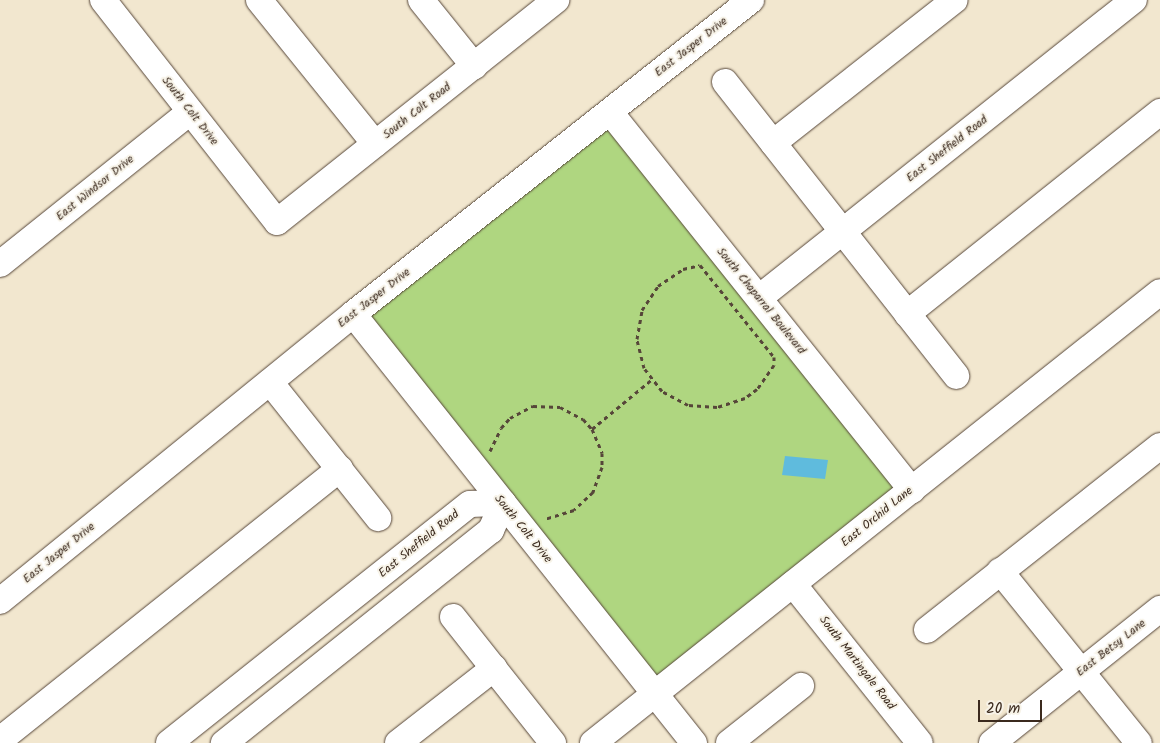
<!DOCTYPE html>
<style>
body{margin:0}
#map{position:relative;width:1160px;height:743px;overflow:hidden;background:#f2e7cf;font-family:Kalam,sans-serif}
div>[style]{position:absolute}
.green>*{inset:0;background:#afd680}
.water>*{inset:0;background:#5fbbdd}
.path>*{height:3px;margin-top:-1.5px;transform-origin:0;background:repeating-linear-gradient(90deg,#564639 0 4px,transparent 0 8px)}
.roads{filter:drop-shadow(0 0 1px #564639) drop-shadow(0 0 1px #564639)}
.minor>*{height:26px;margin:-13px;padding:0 13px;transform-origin:13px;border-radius:13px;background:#fff}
span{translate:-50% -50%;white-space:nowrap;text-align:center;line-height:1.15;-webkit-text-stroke:4px #f7f3e8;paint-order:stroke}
.street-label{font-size:12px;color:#3b2a1e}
.scale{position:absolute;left:978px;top:700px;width:64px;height:22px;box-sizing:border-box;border:2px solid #3b2a1e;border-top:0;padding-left:6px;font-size:15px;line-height:18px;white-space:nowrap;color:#3b2a1e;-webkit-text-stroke:4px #f7f3e8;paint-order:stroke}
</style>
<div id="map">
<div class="green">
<div style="clip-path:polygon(611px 125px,898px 486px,654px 680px,366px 318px)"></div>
</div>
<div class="water">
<div style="clip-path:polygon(785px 456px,828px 460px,825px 479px,782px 475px)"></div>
</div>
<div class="path">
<div style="left:700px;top:265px;width:118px;rotate:51.2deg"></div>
<div style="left:774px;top:357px;width:8px;rotate:90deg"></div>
<div style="left:774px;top:365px;width:29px;rotate:125deg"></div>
<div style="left:757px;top:389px;width:15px;rotate:143deg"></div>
<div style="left:745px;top:398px;width:29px;rotate:162deg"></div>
<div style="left:717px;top:407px;width:29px;rotate:-176deg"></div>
<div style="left:688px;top:405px;width:30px;rotate:-152deg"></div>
<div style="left:662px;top:391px;width:29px;rotate:-128deg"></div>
<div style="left:644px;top:368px;width:30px;rotate:-104deg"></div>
<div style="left:637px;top:339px;width:29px;rotate:-80deg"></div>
<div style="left:642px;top:310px;width:29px;rotate:-56deg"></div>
<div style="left:658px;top:286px;width:30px;rotate:-34deg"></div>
<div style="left:683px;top:269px;width:17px;rotate:-13deg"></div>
<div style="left:592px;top:429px;width:77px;rotate:-39.7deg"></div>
<div style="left:490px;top:451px;width:25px;rotate:-64deg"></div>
<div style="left:501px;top:428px;width:13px;rotate:-48deg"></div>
<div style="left:510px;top:418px;width:26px;rotate:-28deg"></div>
<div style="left:533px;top:406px;width:27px;rotate:2deg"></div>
<div style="left:560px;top:407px;width:26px;rotate:28deg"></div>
<div style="left:583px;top:419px;width:13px;rotate:48deg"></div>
<div style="left:592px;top:429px;width:26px;rotate:67deg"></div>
<div style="left:602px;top:453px;width:14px;rotate:90deg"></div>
<div style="left:602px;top:467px;width:27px;rotate:110deg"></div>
<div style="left:593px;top:492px;width:26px;rotate:137deg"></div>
<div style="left:574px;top:510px;width:31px;rotate:163deg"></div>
</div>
<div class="roads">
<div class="minor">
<div style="left:103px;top:0;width:282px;rotate:51.9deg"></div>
<div style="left:277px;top:222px;width:357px;rotate:-38.5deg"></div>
<div style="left:259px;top:0;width:185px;rotate:51.1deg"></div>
<div style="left:421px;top:0;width:85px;rotate:51.2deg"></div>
<div style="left:725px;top:82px;width:374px;rotate:51.8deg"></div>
<div style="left:610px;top:112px;width:484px;rotate:51.4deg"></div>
<div style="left:773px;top:143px;width:231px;rotate:-38.2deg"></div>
<div style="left:0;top:264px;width:243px;rotate:-38.7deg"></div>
<div style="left:759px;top:298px;width:479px;rotate:-38.5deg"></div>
<div style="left:353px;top:314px;width:548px;rotate:51.52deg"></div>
<div style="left:907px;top:314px;width:324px;rotate:-38.6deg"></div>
<div style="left:270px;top:382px;width:174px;rotate:51.5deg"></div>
<div style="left:1000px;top:571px;width:221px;rotate:51.1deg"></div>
<div style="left:793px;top:584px;width:203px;rotate:51.4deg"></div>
<div style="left:0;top:601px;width:455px;rotate:-39.1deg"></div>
<div style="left:353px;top:314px;width:507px;rotate:-38.27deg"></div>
<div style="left:453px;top:617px;width:161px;rotate:51.6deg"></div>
<div style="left:927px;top:630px;width:297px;rotate:-38.3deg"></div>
<div style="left:0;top:740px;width:435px;rotate:-38.6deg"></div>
<div style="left:169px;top:743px;width:384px;rotate:-38.5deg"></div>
<div style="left:470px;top:504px;width:33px;rotate:-2deg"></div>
<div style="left:503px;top:503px;width:30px;rotate:114deg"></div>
<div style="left:491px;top:530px;width:342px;rotate:141.4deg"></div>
<div style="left:398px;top:743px;width:122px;rotate:-38deg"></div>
<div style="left:593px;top:743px;width:724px;rotate:-38.5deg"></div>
<div style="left:729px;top:743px;width:92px;rotate:-38.4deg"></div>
<div style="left:992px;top:743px;width:215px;rotate:-38.6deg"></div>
</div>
</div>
<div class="street-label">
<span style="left:691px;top:47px;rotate:-38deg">East Jasper Drive</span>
<span style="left:190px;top:111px;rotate:52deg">South Colt Drive</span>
<span style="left:417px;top:111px;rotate:-38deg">South Colt Road</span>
<span style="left:947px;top:149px;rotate:-38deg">East Sheffield Road</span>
<span style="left:95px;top:188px;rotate:-39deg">East Windsor Drive</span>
<span style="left:374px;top:298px;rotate:-38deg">East Jasper Drive</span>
<span style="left:761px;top:301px;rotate:51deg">South Chaparral Boulevard</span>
<span style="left:877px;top:517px;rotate:-39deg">East Orchid Lane</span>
<span style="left:523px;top:529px;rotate:51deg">South Colt Drive</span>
<span style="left:419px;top:544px;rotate:-39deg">East Sheffield Road</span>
<span style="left:59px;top:553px;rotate:-39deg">East Jasper Drive</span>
<span style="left:1111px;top:648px;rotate:-38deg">East Betsy Lane</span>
<span style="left:857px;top:663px;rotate:52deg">South Martingale Road</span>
</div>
<div class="scale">20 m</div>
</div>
